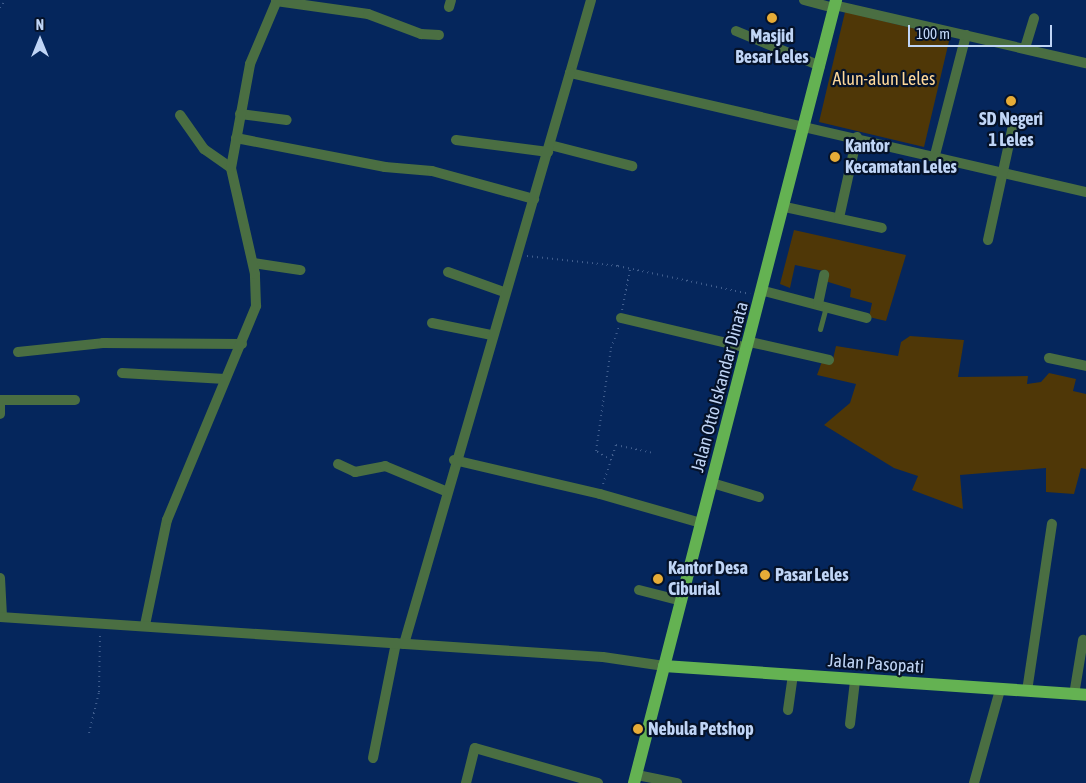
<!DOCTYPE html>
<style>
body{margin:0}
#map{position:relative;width:1086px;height:783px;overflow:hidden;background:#05265c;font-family:"Asap Condensed",sans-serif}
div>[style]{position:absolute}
.green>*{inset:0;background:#4f3707}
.path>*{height:2px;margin-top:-1px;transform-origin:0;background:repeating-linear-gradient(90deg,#405d8d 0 1px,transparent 0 5px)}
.service>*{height:5px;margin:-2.5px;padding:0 2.5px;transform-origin:2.5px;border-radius:2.5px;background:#4a6e42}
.minor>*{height:10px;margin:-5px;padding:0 5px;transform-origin:5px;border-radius:5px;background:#4a6e42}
.tertiary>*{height:10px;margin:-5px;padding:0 5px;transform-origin:5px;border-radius:5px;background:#4a6e42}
.primary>*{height:12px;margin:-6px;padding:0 6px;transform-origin:6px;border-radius:6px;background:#64b252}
.dots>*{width:14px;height:14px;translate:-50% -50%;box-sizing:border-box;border:2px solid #051229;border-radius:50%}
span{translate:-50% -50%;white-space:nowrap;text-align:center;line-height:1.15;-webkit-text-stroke:4.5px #051229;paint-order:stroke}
.poi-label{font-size:18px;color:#c0d5f6;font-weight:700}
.left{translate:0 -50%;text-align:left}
.park-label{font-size:18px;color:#fed89a}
.street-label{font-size:18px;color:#c0d5f6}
.north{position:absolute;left:15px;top:15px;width:50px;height:50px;-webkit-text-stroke:4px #051229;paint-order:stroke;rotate:0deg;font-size:14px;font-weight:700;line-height:20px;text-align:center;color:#c0d5f6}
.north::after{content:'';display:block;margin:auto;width:18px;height:22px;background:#c0d5f6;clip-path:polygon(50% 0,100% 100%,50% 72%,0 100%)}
.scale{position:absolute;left:908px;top:25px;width:144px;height:22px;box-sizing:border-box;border:2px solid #c0d5f6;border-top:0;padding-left:6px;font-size:15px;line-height:18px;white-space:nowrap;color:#c0d5f6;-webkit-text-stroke:4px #051229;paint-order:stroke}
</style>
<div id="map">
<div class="green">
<div style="clip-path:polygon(845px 12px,950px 37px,924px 147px,819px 122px)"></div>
<div style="clip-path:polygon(794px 230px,906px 255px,886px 321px,869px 317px,872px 303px,850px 297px,851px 289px,825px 281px,828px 272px,795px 265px,790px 288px,780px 284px)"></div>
<div style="clip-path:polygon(910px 336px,964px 340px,958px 377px,1028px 376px,1027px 384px,1041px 382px,1049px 373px,1076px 379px,1073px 391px,1086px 394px,1086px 469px,1081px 468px,1074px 494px,1046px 492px,1046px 468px,960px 475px,963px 509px,912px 490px,918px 476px,894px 468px,824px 425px,850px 403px,856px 384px,817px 375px,824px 356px,833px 359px,836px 346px,898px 356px,901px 342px)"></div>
</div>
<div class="path">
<div style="left:0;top:8px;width:10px;rotate:-53deg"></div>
<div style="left:527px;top:256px;width:92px;rotate:6.3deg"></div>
<div style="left:618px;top:266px;width:135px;rotate:12deg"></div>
<div style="left:622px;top:310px;width:41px;rotate:-78.7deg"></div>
<div style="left:611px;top:460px;width:17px;rotate:-149deg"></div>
<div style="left:596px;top:451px;width:104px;rotate:-81.7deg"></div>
<div style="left:611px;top:348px;width:22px;rotate:-69deg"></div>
<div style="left:603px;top:484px;width:41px;rotate:-71.6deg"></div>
<div style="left:616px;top:445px;width:39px;rotate:12deg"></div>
<div style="left:89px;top:733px;width:42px;rotate:-76.3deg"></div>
<div style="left:99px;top:692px;width:58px;rotate:-89deg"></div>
</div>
<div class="service">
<div style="left:820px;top:329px;width:23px;rotate:-75deg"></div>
</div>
<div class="minor">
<div style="left:591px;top:0;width:76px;rotate:106deg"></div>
<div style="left:570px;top:73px;width:530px;rotate:12.99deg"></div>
<div style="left:804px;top:0;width:30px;rotate:15deg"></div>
<div style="left:276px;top:1px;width:93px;rotate:8deg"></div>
<div style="left:368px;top:14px;width:57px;rotate:20.7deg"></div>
<div style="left:421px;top:34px;width:18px;rotate:3deg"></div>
<div style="left:449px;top:7px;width:7px;rotate:-74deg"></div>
<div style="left:736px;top:31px;width:91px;rotate:22.6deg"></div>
<div style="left:1025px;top:48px;width:31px;rotate:-73deg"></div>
<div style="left:240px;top:114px;width:47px;rotate:7.3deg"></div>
<div style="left:180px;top:115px;width:42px;rotate:54.8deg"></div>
<div style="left:204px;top:149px;width:33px;rotate:35deg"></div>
<div style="left:236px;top:138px;width:152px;rotate:11deg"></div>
<div style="left:385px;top:167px;width:47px;rotate:4.9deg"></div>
<div style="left:432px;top:171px;width:106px;rotate:15.4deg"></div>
<div style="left:456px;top:140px;width:93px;rotate:7.4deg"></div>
<div style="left:550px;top:145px;width:85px;rotate:14.4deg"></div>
<div style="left:935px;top:155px;width:124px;rotate:-75.5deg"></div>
<div style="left:785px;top:207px;width:99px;rotate:12.2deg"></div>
<div style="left:839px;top:218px;width:83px;rotate:-77.5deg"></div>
<div style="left:988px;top:240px;width:118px;rotate:-77.7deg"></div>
<div style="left:253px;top:263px;width:48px;rotate:8.5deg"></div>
<div style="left:448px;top:272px;width:59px;rotate:19.7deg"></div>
<div style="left:764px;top:291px;width:106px;rotate:14.7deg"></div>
<div style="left:818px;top:304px;width:30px;rotate:-78deg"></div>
<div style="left:621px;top:318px;width:130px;rotate:13.3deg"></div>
<div style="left:432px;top:323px;width:60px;rotate:11.5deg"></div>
<div style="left:750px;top:342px;width:81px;rotate:12.8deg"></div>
<div style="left:18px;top:352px;width:85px;rotate:-6deg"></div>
<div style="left:103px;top:343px;width:139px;rotate:0.4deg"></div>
<div style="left:1049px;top:358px;width:38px;rotate:12deg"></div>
<div style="left:122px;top:373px;width:103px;rotate:3.3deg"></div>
<div style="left:0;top:414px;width:14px;rotate:-90deg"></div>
<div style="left:0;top:400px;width:75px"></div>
<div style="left:454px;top:460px;width:150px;rotate:13.1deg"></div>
<div style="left:600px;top:494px;width:105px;rotate:16deg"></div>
<div style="left:338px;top:464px;width:19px;rotate:25deg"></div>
<div style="left:355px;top:472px;width:31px;rotate:-11deg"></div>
<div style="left:385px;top:466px;width:65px;rotate:22.6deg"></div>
<div style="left:712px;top:483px;width:49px;rotate:16.6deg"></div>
<div style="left:0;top:578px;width:39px;rotate:87deg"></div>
<div style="left:639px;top:590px;width:44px;rotate:14.3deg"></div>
<div style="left:145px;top:625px;width:107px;rotate:-78.2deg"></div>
<div style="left:167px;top:520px;width:232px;rotate:-67.4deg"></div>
<div style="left:256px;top:306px;width:32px;rotate:-92deg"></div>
<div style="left:255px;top:274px;width:109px;rotate:-102.8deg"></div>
<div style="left:231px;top:168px;width:106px;rotate:-79.6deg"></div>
<div style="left:250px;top:64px;width:69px;rotate:-67.1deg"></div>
<div style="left:404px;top:644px;width:595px;rotate:-73.79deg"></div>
<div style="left:1027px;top:691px;width:169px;rotate:-81.5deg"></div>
<div style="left:1074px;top:695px;width:56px;rotate:-80.7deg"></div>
<div style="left:788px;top:710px;width:34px;rotate:-82deg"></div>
<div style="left:850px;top:724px;width:43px;rotate:-83.4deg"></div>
<div style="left:373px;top:758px;width:117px;rotate:-78.7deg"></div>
<div style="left:637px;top:775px;width:41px;rotate:11.3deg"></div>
<div style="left:466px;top:783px;width:36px;rotate:-76deg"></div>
<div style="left:475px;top:748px;width:128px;rotate:15.9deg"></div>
<div style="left:974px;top:783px;width:97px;rotate:-74.4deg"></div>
</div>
<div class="tertiary">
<div style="left:834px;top:5px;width:259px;rotate:13deg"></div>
<div style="left:0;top:617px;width:604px;rotate:3.8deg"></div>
<div style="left:603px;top:657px;width:62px;rotate:8.4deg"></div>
</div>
<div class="primary">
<div style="left:664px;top:666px;width:423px;rotate:3.9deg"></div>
<div style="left:634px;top:783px;width:809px;rotate:-75.53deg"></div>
</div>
<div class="dots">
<div style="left:772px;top:18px;background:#e7ac37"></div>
<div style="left:1011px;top:101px;background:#e7ac37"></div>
<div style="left:835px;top:157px;background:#e7ac37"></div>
<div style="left:765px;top:575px;background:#e7ac37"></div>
<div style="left:658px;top:579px;background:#e7ac37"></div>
<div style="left:638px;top:729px;background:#e7ac37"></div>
</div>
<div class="poi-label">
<span style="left:772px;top:47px">Masjid<br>Besar Leles</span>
<span style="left:1011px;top:130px">SD Negeri<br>1 Leles</span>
<span class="left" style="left:845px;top:157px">Kantor<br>Kecamatan Leles</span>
<span class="left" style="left:668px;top:579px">Kantor Desa<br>Ciburial</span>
<span class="left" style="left:775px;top:575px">Pasar Leles</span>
<span class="left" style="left:648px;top:729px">Nebula Petshop</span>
</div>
<div class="park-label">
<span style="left:884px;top:79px">Alun-alun Leles</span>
</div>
<div class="street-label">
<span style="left:720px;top:387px;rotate:-75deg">Jalan Otto Iskandar Dinata</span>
<span style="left:876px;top:664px;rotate:4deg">Jalan Pasopati</span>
</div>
<div class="north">N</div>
<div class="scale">100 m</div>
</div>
